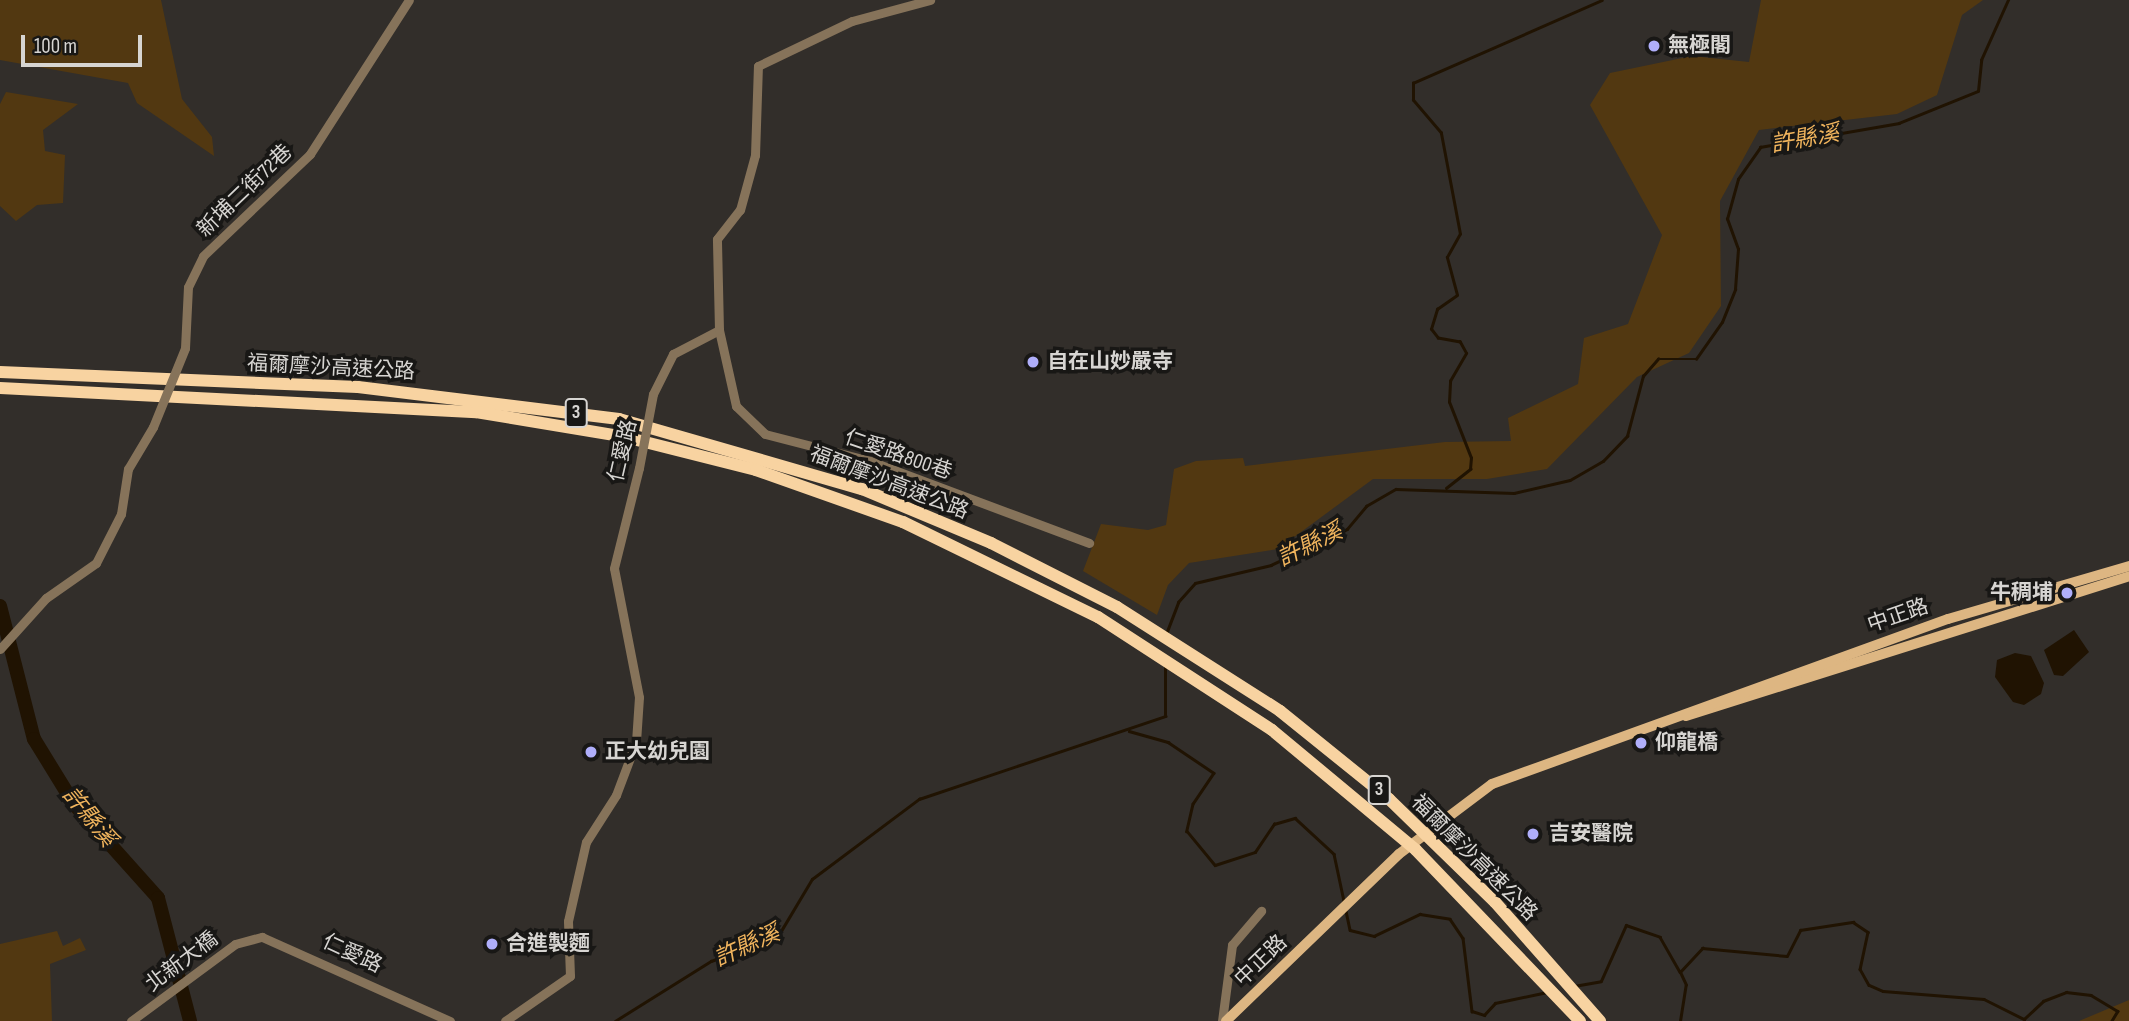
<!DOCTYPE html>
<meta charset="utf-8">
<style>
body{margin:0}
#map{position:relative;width:2129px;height:1021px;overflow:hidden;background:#322e2a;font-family:"Sofia Sans Condensed","Noto Sans TC",sans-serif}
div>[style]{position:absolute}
.green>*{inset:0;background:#523811}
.water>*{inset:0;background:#201302}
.stream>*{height:2.5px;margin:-1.25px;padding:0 1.25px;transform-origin:1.25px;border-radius:1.25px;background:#201302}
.river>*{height:14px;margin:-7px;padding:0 7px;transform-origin:7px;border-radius:7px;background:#201302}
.minor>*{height:9px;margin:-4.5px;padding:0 4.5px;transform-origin:4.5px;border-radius:4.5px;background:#86735a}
.major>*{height:10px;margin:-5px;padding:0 5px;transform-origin:5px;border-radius:5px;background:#ddb682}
.highway>*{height:12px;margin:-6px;padding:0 6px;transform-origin:6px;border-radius:6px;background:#f8d3a1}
.minor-bridge>*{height:9px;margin:-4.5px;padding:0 4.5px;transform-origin:4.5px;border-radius:4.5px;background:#86735a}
.highway-bridge>*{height:12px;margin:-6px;padding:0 6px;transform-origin:6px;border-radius:6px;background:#f8d3a1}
.dots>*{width:19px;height:19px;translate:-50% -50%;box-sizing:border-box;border:4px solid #181715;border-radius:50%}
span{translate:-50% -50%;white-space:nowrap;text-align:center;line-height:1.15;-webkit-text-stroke:7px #181715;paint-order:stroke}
.shield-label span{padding:2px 5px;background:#181715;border:2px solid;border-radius:5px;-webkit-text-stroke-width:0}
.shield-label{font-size:19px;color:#d7d5d2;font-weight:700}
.poi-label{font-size:21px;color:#d7d5d2;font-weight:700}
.left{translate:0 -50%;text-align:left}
.right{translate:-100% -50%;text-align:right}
.street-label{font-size:21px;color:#d7d5d2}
.water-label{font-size:23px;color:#f0b45d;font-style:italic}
.scale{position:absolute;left:21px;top:35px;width:121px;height:32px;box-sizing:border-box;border:4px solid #d7d5d2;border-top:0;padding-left:9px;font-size:21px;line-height:24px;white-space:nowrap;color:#d7d5d2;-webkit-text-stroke:5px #181715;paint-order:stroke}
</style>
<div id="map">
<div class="green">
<div style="clip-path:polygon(0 0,161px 0,182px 99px,212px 137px,214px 156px,137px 103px,128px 83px,0 60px)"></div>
<div style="clip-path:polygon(1761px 0,1983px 0,1962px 15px,1937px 95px,1897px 114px,1759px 130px,1720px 201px,1721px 306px,1689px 353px,1637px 377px,1547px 469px,1487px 479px,1373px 479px,1278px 549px,1189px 563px,1168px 585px,1157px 615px,1083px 571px,1101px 524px,1148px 530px,1166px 525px,1174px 469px,1196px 461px,1243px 458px,1245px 466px,1445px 442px,1511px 441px,1508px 418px,1578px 384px,1584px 338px,1628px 324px,1662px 235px,1590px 105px,1610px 73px,1692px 56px,1749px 62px)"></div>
<div style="clip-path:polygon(6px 92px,78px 104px,43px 130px,45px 151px,65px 155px,63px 203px,37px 205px,16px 221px,0 206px,0 104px)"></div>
<div style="clip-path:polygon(57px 931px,63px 946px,80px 938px,86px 950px,50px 964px,52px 1021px,0 1021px,0 944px)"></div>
<div style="clip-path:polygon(2129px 1000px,2129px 1021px,2079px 1021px)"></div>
</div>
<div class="water">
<div style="clip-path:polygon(2074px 630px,2089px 652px,2063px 676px,2054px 675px,2044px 650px)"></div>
<div style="clip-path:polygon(2015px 653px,2031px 656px,2044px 683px,2041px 694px,2024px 705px,2013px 702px,1995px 677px,1997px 660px)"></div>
</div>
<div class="stream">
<div style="left:1446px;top:488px;width:31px;rotate:-38deg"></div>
<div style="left:1470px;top:469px;width:11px;rotate:-85deg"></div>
<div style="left:1471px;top:458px;width:60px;rotate:-111.4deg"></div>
<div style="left:1449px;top:402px;width:21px;rotate:-87deg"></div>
<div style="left:1450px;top:381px;width:32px;rotate:-60deg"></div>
<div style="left:1466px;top:353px;width:13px;rotate:-119deg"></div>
<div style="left:1460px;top:342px;width:22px;rotate:-170deg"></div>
<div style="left:1438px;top:338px;width:11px;rotate:-128deg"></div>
<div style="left:1431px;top:329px;width:21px;rotate:-73deg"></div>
<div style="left:1437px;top:309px;width:24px;rotate:-35deg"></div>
<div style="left:1457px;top:295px;width:39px;rotate:-105deg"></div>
<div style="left:1447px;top:257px;width:26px;rotate:-61deg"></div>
<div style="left:1460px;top:234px;width:103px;rotate:-100.7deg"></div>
<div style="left:1441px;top:133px;width:43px;rotate:-130.3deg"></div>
<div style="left:1413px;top:100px;width:17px;rotate:-90deg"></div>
<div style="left:1413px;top:83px;width:206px;rotate:-23.7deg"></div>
<div style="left:1166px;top:634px;width:34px;rotate:-69deg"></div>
<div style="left:1178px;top:602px;width:25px;rotate:-48deg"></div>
<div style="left:1195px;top:583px;width:78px;rotate:-13.3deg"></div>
<div style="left:1271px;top:565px;width:84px;rotate:-25.3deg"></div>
<div style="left:1347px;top:529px;width:30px;rotate:-50deg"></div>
<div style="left:1366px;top:506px;width:34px;rotate:-30deg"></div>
<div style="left:1396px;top:489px;width:118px;rotate:1.9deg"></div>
<div style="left:1514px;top:493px;width:57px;rotate:-13.1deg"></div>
<div style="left:1570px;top:480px;width:38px;rotate:-30deg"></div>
<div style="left:1603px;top:461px;width:35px;rotate:-46deg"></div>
<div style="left:1627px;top:436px;width:62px;rotate:-75.1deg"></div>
<div style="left:1643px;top:376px;width:23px;rotate:-49deg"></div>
<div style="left:1658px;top:359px;width:38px"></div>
<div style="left:1696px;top:359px;width:45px;rotate:-54.9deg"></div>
<div style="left:1722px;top:322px;width:35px;rotate:-68deg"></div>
<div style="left:1735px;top:289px;width:40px;rotate:-85.7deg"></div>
<div style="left:1738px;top:249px;width:32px;rotate:-110deg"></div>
<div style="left:1727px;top:219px;width:41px;rotate:-74.6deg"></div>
<div style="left:1738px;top:179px;width:39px;rotate:-55deg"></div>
<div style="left:1760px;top:147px;width:141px;rotate:-9.8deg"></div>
<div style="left:1899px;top:123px;width:85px;rotate:-22.1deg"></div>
<div style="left:1978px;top:91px;width:31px;rotate:-84deg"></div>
<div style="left:1981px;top:60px;width:66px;rotate:-65.8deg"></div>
<div style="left:1129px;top:731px;width:41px;rotate:15.8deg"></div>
<div style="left:1168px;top:742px;width:55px;rotate:34deg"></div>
<div style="left:1214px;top:773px;width:37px;rotate:124deg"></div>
<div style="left:1193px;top:804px;width:28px;rotate:103deg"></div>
<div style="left:1187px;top:831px;width:44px;rotate:50.5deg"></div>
<div style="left:1215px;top:865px;width:42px;rotate:-18deg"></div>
<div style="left:1255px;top:852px;width:34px;rotate:-56deg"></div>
<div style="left:1274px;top:824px;width:22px;rotate:-16deg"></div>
<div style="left:1295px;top:818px;width:53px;rotate:42.7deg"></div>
<div style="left:1334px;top:854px;width:48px;rotate:78deg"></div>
<div style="left:1346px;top:911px;width:19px;rotate:78deg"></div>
<div style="left:1350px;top:930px;width:25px;rotate:14deg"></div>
<div style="left:1374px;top:936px;width:51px;rotate:-25.6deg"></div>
<div style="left:1420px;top:914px;width:30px;rotate:9deg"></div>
<div style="left:1450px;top:919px;width:23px;rotate:56deg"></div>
<div style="left:1463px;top:938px;width:74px;rotate:83deg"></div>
<div style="left:1472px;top:1011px;width:13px;rotate:18deg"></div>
<div style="left:1484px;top:1015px;width:16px;rotate:-47deg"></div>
<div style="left:1495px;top:1003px;width:53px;rotate:-11.9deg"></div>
<div style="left:1574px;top:986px;width:27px;rotate:-10deg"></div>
<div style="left:1601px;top:981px;width:61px;rotate:-65.9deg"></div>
<div style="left:1626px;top:925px;width:36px;rotate:19deg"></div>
<div style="left:1660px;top:937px;width:40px;rotate:60.3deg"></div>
<div style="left:1680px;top:972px;width:33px;rotate:-47deg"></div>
<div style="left:1702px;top:948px;width:85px;rotate:5.4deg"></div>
<div style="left:1787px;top:956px;width:29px;rotate:-63deg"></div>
<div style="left:1800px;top:930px;width:54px;rotate:-8.6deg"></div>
<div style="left:1853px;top:922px;width:18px;rotate:34deg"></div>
<div style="left:1868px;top:932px;width:38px;rotate:102deg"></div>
<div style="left:1860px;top:969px;width:18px;rotate:61deg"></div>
<div style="left:1869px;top:985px;width:15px;rotate:23deg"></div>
<div style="left:1883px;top:991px;width:101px;rotate:4.5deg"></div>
<div style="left:1984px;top:999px;width:45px;rotate:26.6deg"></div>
<div style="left:2024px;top:1019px;width:26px;rotate:-43deg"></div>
<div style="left:2043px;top:1001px;width:25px;rotate:-21deg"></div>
<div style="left:2066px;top:992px;width:25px;rotate:7deg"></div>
<div style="left:2091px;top:995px;width:31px;rotate:31deg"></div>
<div style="left:2118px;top:1011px;width:12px;rotate:121deg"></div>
<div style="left:615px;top:1021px;width:113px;rotate:-32deg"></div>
<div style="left:711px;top:961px;width:72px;rotate:-20.5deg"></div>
<div style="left:778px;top:936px;width:66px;rotate:-59.2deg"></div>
<div style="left:812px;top:879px;width:134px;rotate:-36.8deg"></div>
<div style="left:919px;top:799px;width:260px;rotate:-18.6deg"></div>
<div style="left:1165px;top:716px;width:51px;rotate:-90deg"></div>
<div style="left:1680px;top:1021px;width:36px;rotate:-81deg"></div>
<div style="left:1686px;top:985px;width:14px;rotate:-115deg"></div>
</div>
<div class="river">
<div style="left:0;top:606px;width:137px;rotate:75.7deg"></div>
<div style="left:34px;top:739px;width:76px;rotate:58.4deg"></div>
<div style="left:74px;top:804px;width:126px;rotate:48.2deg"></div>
<div style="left:158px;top:898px;width:127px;rotate:75.4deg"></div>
</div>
<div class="minor">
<div style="left:719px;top:330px;width:78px;rotate:77.4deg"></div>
<div style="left:736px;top:406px;width:40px;rotate:44deg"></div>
<div style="left:765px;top:434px;width:108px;rotate:14.4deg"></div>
<div style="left:870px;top:461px;width:234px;rotate:20.5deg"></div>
<div style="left:185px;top:348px;width:61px;rotate:-87.2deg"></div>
<div style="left:188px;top:287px;width:34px;rotate:-64deg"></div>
<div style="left:203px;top:256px;width:148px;rotate:-43.6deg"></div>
<div style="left:310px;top:154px;width:183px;rotate:-57.3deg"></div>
<div style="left:653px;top:394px;width:45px;rotate:-63.4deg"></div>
<div style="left:673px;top:354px;width:52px;rotate:-27.6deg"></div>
<div style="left:719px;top:330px;width:91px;rotate:-91.3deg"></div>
<div style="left:717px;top:239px;width:37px;rotate:-52deg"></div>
<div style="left:740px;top:210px;width:57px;rotate:-74.7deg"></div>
<div style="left:755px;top:155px;width:89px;rotate:-88.1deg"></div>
<div style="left:758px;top:66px;width:104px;rotate:-25.6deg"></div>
<div style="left:852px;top:21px;width:81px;rotate:-15.1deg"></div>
<div style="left:0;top:649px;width:69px;rotate:-48deg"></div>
<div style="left:46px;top:598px;width:61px;rotate:-35deg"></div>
<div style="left:96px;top:563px;width:55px;rotate:-63deg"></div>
<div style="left:121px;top:514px;width:46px;rotate:-81.2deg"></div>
<div style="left:128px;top:469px;width:49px;rotate:-59.2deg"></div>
<div style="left:131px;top:1021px;width:129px;rotate:-36.5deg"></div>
<div style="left:235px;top:944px;width:28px;rotate:-15deg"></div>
<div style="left:262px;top:937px;width:206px;rotate:24.1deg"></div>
<div style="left:505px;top:1021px;width:79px;rotate:-34.7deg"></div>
<div style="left:570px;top:976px;width:55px;rotate:-92.1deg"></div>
<div style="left:568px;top:921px;width:81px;rotate:-77.2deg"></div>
<div style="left:586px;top:842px;width:56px;rotate:-57.4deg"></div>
<div style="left:616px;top:795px;width:57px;rotate:-69.3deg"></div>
<div style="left:636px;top:742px;width:45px;rotate:-86.2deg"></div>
<div style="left:639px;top:697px;width:131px;rotate:-101deg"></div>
<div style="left:614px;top:568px;width:103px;rotate:-76deg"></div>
<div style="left:1222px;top:1021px;width:77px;rotate:-82.5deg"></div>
<div style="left:1232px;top:945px;width:45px;rotate:-49.5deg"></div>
</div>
<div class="major">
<div style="left:1686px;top:716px;width:465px;rotate:-17.5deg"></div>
<div style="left:1226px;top:1021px;width:240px;rotate:-44deg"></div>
<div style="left:1399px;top:854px;width:116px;rotate:-37deg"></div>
<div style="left:1492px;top:784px;width:485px;rotate:-19.9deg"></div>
<div style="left:1948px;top:619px;width:189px;rotate:-16.3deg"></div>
</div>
<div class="highway">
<div style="left:0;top:372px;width:358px;rotate:2.4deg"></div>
<div style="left:358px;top:387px;width:263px;rotate:7deg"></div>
<div style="left:619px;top:419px;width:253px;rotate:16.1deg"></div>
<div style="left:862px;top:489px;width:140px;rotate:22.7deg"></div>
<div style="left:991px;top:543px;width:141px;rotate:26.9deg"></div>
<div style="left:0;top:388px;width:477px;rotate:2.9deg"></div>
<div style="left:476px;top:412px;width:151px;rotate:9.5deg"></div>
<div style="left:625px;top:437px;width:135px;rotate:14.1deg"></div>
<div style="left:756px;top:470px;width:156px;rotate:19.5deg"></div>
<div style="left:903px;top:522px;width:217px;rotate:26deg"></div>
</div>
<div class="minor-bridge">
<div style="left:153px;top:427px;width:85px;rotate:-67.9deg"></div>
<div style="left:639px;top:468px;width:75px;rotate:-79.3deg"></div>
</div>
<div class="highway-bridge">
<div style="left:1117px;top:607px;width:193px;rotate:32.5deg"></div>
<div style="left:1280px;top:711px;width:140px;rotate:38.9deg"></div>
<div style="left:1389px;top:799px;width:148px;rotate:44.2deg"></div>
<div style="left:1495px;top:902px;width:159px;rotate:48.6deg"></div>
<div style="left:1098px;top:617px;width:207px;rotate:33deg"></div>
<div style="left:1272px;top:730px;width:187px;rotate:39.8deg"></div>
<div style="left:1416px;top:850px;width:237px;rotate:46.2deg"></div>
</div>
<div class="dots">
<div style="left:1654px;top:46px;background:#afaefa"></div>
<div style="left:1033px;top:362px;background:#afaefa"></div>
<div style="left:2067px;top:593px;background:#afaefa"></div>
<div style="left:1641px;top:743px;background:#afaefa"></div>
<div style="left:591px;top:752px;background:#afaefa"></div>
<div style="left:1533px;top:834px;background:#afaefa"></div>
<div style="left:492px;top:944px;background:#afaefa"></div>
</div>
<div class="shield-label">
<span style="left:576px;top:413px">3</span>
<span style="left:1379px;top:790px">3</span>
</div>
<div class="poi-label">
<span class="left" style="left:1668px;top:46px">無極閣</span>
<span class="left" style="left:1047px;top:362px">自在山妙嚴寺</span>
<span class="right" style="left:2053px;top:593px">牛稠埔</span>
<span class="left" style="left:1655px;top:743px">仰龍橋</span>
<span class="left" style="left:605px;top:752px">正大幼兒園</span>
<span class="left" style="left:1549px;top:834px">吉安醫院</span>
<span class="left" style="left:506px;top:944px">合進製麵</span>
</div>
<div class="street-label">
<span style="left:245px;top:191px;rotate:-44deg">新埔二街72巷</span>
<span style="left:331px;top:368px;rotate:3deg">福爾摩沙高速公路</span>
<span style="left:623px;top:451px;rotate:-77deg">仁愛路</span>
<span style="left:898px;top:455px;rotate:19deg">仁愛路800巷</span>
<span style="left:889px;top:483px;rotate:21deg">福爾摩沙高速公路</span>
<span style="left:1898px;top:616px;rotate:-19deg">中正路</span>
<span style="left:1474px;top:858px;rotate:45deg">福爾摩沙高速公路</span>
<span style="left:352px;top:954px;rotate:25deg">仁愛路</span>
<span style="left:1261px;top:961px;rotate:-44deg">中正路</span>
<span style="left:182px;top:962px;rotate:-37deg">北新大橋</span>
</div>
<div class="water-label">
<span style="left:1805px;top:139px;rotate:-10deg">許縣溪</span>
<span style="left:1310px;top:545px;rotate:-26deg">許縣溪</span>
<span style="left:89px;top:817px;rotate:51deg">許縣溪</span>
<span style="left:747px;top:946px;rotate:-24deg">許縣溪</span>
</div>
<div class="scale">100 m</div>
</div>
